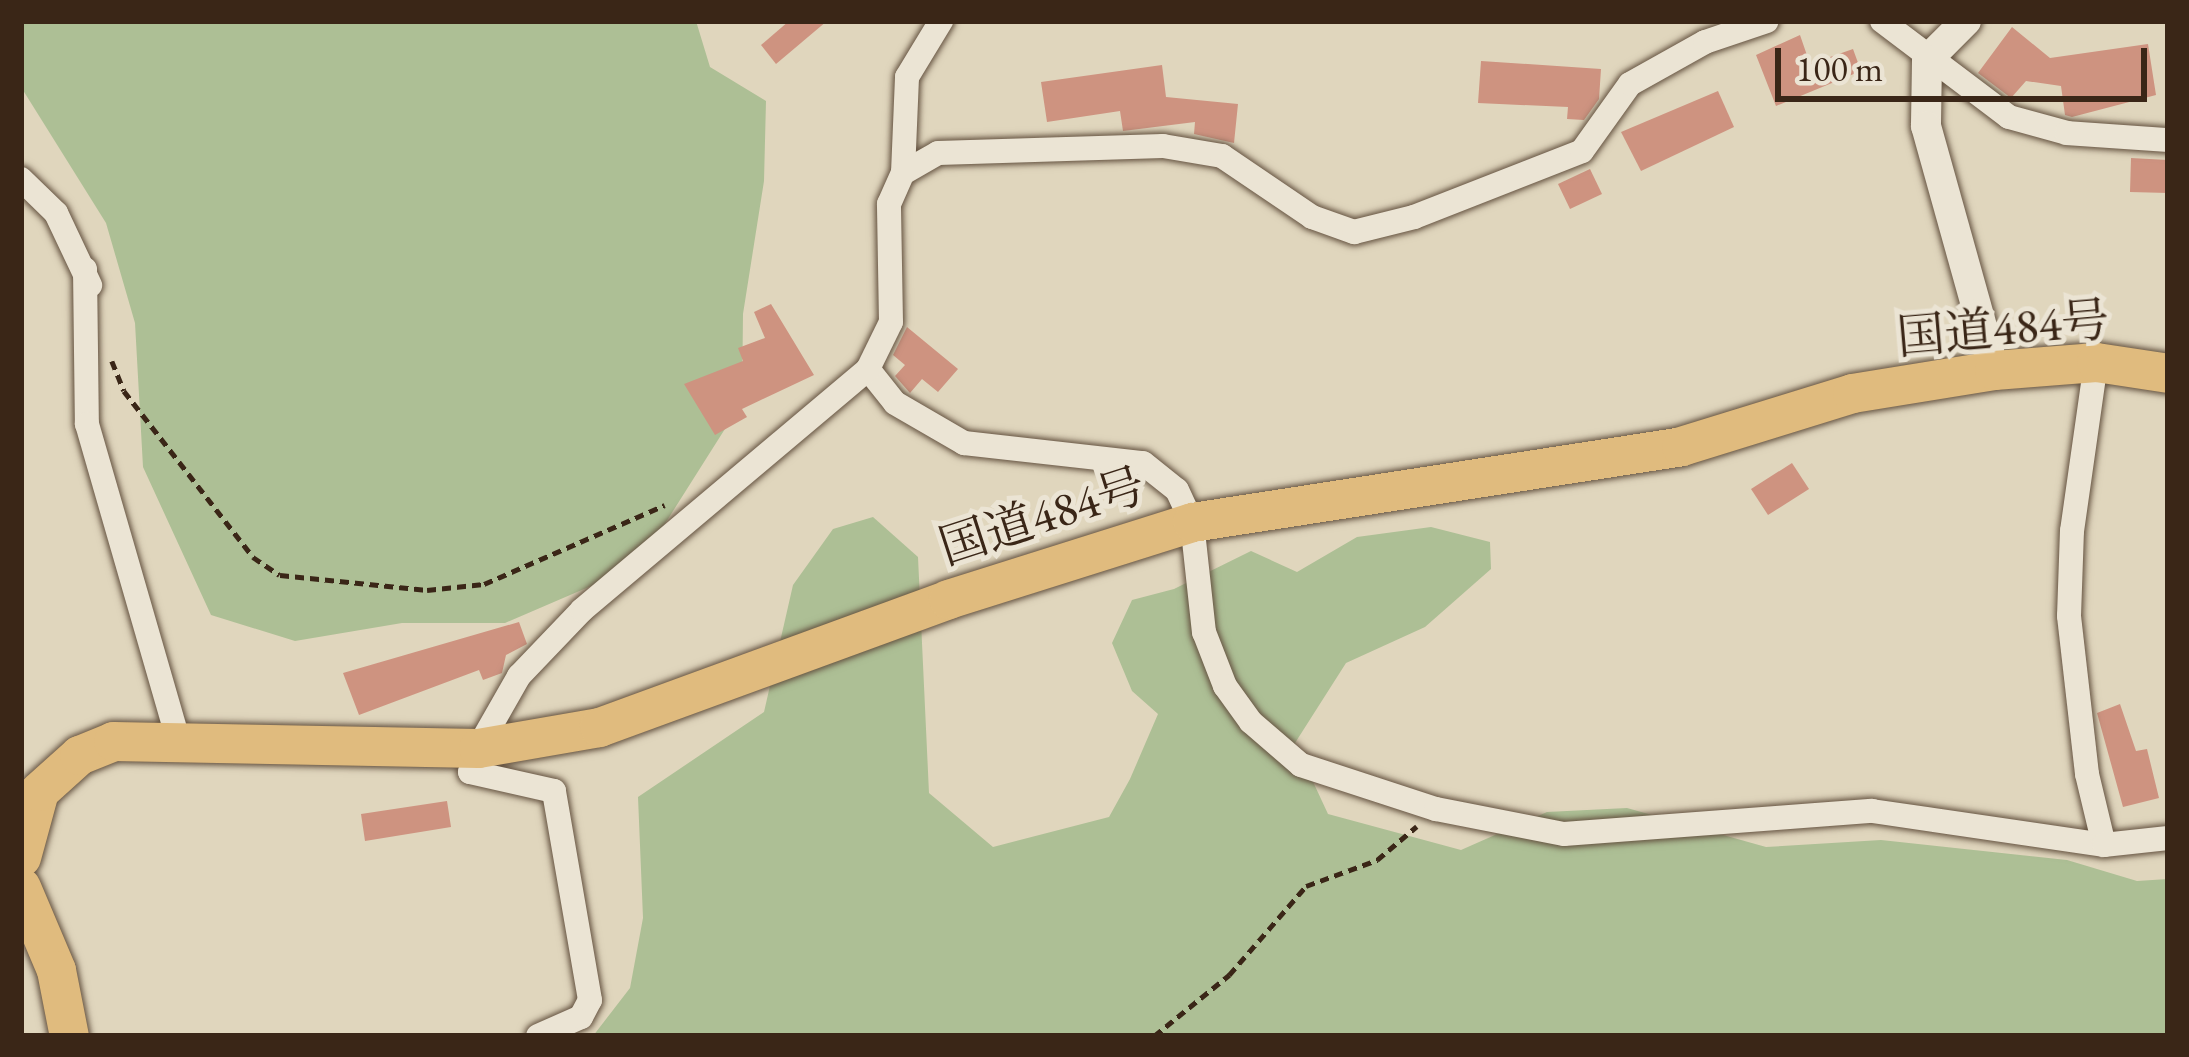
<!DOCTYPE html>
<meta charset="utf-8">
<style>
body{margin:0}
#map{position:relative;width:2189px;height:1057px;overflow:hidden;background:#e0d6bd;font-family:"EB Garamond","Noto Serif JP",serif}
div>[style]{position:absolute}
.green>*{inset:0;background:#adbf95}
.building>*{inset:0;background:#ce9380}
.path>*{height:4.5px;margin-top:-2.25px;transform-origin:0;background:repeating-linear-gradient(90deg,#3a2617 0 9px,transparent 0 15px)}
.roads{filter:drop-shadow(0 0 3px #645240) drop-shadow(0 0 3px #645240)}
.minor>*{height:24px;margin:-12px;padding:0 12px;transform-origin:12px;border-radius:12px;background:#ebe4d4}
.tertiary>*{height:30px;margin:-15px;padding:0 15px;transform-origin:15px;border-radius:15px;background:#ebe4d4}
.trunk>*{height:39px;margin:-19.5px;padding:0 19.5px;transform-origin:19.5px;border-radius:19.5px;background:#e0bb7e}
span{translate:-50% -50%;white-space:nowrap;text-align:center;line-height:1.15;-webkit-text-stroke:10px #ebe4d4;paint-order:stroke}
.street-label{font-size:48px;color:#3a2617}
.frame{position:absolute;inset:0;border:24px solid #3a2617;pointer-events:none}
.scale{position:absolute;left:1775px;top:48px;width:372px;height:54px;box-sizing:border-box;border:6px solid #3a2617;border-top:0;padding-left:15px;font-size:36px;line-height:42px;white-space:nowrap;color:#3a2617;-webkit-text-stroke:9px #ebe4d4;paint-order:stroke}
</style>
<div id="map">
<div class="green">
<div style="clip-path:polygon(21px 21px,696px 21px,710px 67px,766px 101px,764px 181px,743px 314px,742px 402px,661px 530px,598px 583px,505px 623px,402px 623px,295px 641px,211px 615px,143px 467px,135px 323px,106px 223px,21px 87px)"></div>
<div style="clip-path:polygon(873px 517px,918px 557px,929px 793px,993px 847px,1109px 817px,1130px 779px,1158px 714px,1132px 691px,1112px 643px,1132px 600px,1174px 589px,1251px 551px,1297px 572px,1357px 537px,1431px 527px,1490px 542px,1491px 569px,1425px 627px,1346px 663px,1295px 743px,1328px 814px,1461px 850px,1547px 812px,1627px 808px,1766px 847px,1881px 840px,2067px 860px,2137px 881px,2168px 879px,2168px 1036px,593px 1036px,630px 988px,643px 918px,638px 797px,764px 712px,793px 585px,833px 529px)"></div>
</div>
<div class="building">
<div style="clip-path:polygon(789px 21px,827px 21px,776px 64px,761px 45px)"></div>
<div style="clip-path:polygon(2012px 27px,2050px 58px,2148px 44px,2156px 95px,2072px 117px,2065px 115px,2061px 86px,2026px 81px,2011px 98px,1978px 73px)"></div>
<div style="clip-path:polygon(1800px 35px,1810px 64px,1853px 49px,1861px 71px,1776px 106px,1756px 55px)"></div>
<div style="clip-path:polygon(1481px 61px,1601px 69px,1599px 99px,1584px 120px,1567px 119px,1568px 107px,1478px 103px)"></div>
<div style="clip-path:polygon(1162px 65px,1166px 97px,1238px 104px,1234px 143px,1194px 134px,1195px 122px,1123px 131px,1120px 111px,1047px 122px,1041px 82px)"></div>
<div style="clip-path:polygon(1718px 91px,1734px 127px,1641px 171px,1621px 132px)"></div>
<div style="clip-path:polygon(2131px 158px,2168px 160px,2168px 193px,2130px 192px)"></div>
<div style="clip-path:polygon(1590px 169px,1602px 194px,1570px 209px,1558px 184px)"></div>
<div style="clip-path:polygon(771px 304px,814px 375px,742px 409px,747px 417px,715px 435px,684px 384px,743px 361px,738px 348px,765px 338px,754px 312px)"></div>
<div style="clip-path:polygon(907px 327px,958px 369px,938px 392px,922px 379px,910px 393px,895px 376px,905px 365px,893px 355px)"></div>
<div style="clip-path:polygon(1792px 463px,1809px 489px,1768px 515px,1751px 489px)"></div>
<div style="clip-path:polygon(519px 622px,527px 644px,506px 655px,502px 673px,483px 680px,479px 670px,359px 715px,343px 673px)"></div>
<div style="clip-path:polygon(2120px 704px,2136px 751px,2147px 749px,2159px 798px,2123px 807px,2097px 713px)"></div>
<div style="clip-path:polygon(447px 801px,451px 827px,365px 841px,361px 814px)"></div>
</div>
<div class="path">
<div style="left:112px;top:361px;width:32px;rotate:68deg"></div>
<div style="left:124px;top:391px;width:210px;rotate:52.1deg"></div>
<div style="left:253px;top:557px;width:32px;rotate:34deg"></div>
<div style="left:280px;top:575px;width:148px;rotate:5.8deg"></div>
<div style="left:427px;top:590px;width:57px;rotate:-6deg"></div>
<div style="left:484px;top:584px;width:197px;rotate:-23.6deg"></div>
<div style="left:1154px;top:1036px;width:97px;rotate:-39.1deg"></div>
<div style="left:1229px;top:975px;width:118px;rotate:-49.1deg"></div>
<div style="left:1306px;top:886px;width:76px;rotate:-20.1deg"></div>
<div style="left:1377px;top:860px;width:52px;rotate:-40.4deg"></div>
</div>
<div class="roads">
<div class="minor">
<div style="left:1882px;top:21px;width:159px;rotate:37.1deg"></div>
<div style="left:2009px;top:117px;width:60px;rotate:15.4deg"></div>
<div style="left:2067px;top:133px;width:101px;rotate:4deg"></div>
<div style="left:903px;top:173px;width:96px;rotate:-87.6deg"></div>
<div style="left:907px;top:77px;width:66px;rotate:-58.7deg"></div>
<div style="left:21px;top:179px;width:49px;rotate:44.2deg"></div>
<div style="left:56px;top:213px;width:80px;rotate:64.7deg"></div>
<div style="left:85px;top:269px;width:155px;rotate:89.3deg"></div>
<div style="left:87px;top:424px;width:328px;rotate:73.9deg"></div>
<div style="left:868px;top:369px;width:43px;rotate:51.5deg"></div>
<div style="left:895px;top:403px;width:80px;rotate:30.1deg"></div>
<div style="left:964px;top:443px;width:180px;rotate:6.4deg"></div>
<div style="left:1143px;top:463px;width:43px;rotate:38.5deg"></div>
<div style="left:1177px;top:490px;width:35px;rotate:65deg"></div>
<div style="left:1192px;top:522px;width:111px;rotate:83.8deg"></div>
<div style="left:1204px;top:632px;width:58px;rotate:68.7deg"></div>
<div style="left:1225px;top:686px;width:44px;rotate:54.2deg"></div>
<div style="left:1251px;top:722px;width:66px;rotate:40.7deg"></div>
<div style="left:1301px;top:765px;width:142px;rotate:18.1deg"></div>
<div style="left:1436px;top:809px;width:130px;rotate:11.1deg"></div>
<div style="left:1564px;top:834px;width:309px;rotate:-4.3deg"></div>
<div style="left:1872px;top:811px;width:234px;rotate:8.3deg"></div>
<div style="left:2104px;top:845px;width:73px;rotate:-103.5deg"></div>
<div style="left:2087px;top:774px;width:159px;rotate:-96.5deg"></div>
<div style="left:2069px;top:616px;width:85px;rotate:-88deg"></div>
<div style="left:2072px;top:531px;width:171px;rotate:-81.9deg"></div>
<div style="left:2104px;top:845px;width:64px;rotate:-6.2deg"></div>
<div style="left:538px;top:1036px;width:47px;rotate:-23.8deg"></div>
<div style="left:581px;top:1017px;width:19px;rotate:-62deg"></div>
<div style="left:590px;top:1000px;width:212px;rotate:-99.8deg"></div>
<div style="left:554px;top:791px;width:86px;rotate:-167.3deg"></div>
<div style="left:470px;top:772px;width:25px;rotate:-72deg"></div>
<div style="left:478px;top:748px;width:83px;rotate:-60.3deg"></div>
<div style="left:519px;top:676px;width:91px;rotate:-46.3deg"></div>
<div style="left:582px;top:610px;width:374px;rotate:-40.1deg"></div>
<div style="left:868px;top:369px;width:52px;rotate:-63.9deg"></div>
<div style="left:891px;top:322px;width:118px;rotate:-91deg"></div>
<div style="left:889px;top:204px;width:34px;rotate:-66deg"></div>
<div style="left:903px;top:173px;width:40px;rotate:-29.7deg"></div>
<div style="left:938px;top:153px;width:225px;rotate:-1.8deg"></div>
<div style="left:1163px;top:146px;width:60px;rotate:9.6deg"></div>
<div style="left:1222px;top:156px;width:109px;rotate:34.1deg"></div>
<div style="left:1312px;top:217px;width:45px;rotate:19.7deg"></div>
<div style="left:1354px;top:232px;width:62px;rotate:-14deg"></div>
<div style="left:1414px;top:217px;width:180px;rotate:-21.4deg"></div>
<div style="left:1582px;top:151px;width:82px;rotate:-54.4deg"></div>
<div style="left:1630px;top:84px;width:86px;rotate:-29.2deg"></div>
<div style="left:1705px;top:42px;width:65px;rotate:-18.7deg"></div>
</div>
<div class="tertiary">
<div style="left:1966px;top:21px;width:55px;rotate:135deg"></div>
<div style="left:1927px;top:60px;width:66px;rotate:90.9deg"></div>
<div style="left:1926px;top:126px;width:253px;rotate:74.4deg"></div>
</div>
<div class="trunk">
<div style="left:21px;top:857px;width:68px;rotate:-74.7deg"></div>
<div style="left:39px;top:791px;width:54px;rotate:-42deg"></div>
<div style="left:79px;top:755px;width:37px;rotate:-22deg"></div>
<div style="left:113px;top:741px;width:365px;rotate:1.1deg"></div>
<div style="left:478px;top:748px;width:123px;rotate:-9.8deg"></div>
<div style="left:599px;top:727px;width:372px;rotate:-20.1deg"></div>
<div style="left:948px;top:599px;width:256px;rotate:-17.5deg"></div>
<div style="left:1192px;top:522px;width:495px;rotate:-8.8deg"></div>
<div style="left:1681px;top:446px;width:179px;rotate:-17.2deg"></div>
<div style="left:1852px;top:393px;width:144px;rotate:-9.2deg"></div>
<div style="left:1994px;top:370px;width:102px;rotate:-4.5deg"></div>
<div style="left:2096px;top:362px;width:73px;rotate:8.7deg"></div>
<div style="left:21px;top:887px;width:90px;rotate:67.1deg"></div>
<div style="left:56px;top:970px;width:67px;rotate:78.9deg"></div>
</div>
</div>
<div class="street-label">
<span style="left:2003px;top:328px;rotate:-5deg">国道484号</span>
<span style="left:1042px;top:516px;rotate:-18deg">国道484号</span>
</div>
<div class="frame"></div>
<div class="scale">100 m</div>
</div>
